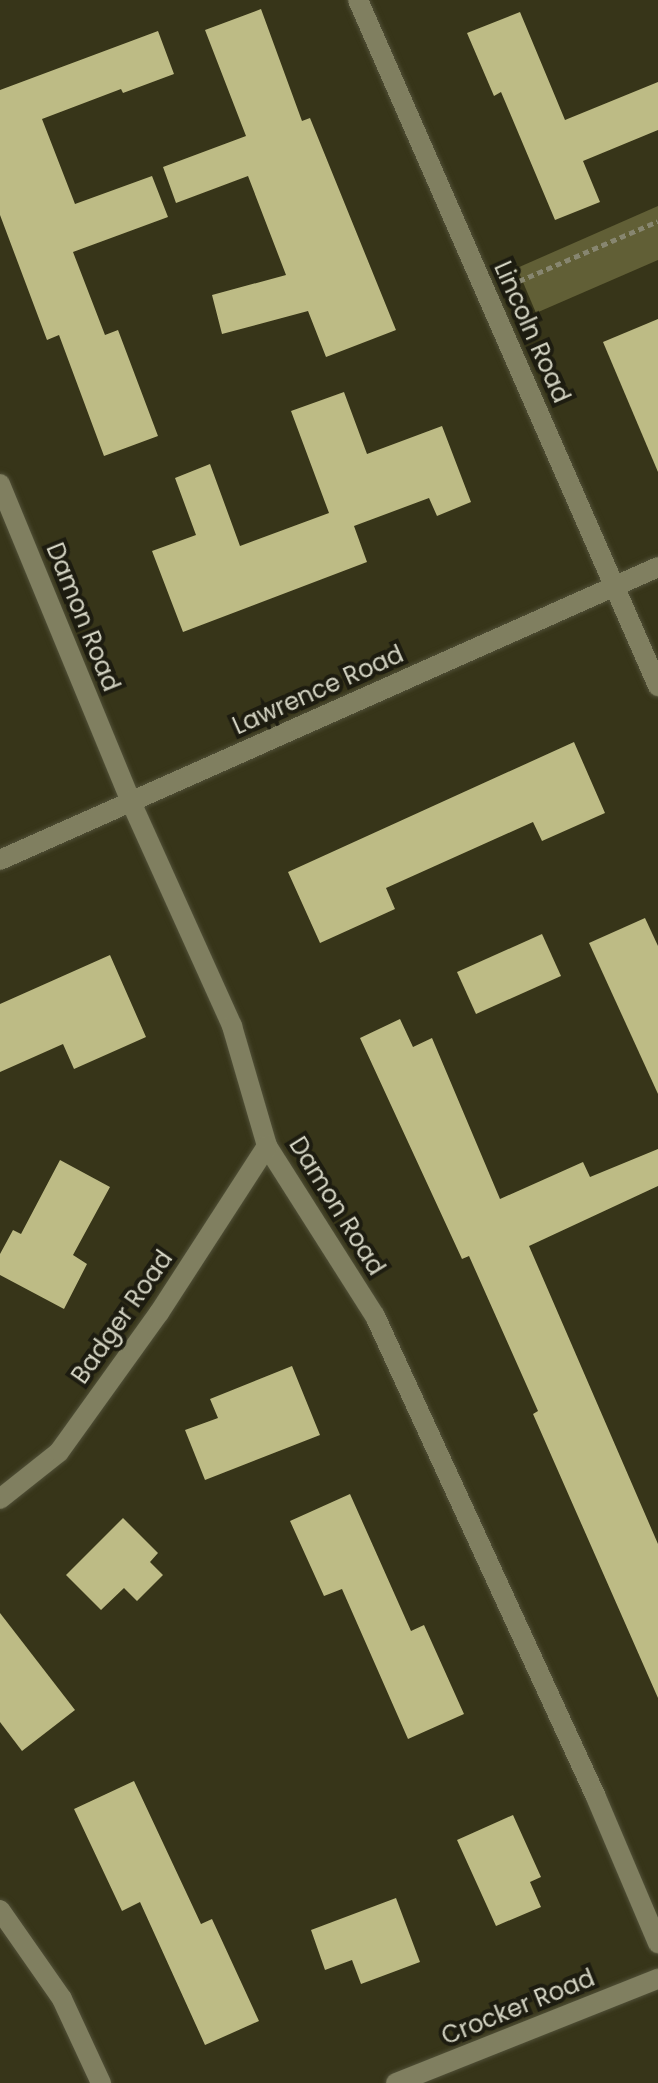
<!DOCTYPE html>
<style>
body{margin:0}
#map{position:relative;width:658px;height:2083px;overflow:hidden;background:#373519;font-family:Poppins,sans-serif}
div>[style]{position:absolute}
.green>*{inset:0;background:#615f36}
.building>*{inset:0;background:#bdbb85}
.path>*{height:5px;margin-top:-2.5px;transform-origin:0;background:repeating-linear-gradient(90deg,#878670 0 6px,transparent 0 10px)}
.roads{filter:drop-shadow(0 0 2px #515038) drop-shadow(0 0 2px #515038)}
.minor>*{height:20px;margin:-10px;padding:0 10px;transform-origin:10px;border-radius:10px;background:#807f60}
.tertiary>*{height:20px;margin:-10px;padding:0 10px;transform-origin:10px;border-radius:10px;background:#807f60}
span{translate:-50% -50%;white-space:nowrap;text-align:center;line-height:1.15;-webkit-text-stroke:8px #1d1c10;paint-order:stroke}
.street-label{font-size:24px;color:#d3d3c2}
</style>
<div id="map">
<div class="green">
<div style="clip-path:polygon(658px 206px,658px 260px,536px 313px,517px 268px)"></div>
</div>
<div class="building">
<div style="clip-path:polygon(261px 9px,302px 121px,310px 118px,396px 330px,326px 357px,308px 311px,222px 334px,212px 295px,286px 275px,248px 176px,176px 203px,163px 167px,246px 136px,205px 30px)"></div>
<div style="clip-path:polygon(520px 12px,565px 120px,658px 82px,658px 130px,583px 161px,600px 202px,555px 220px,501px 92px,494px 96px,467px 33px)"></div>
<div style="clip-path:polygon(158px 31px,174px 74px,123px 93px,121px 89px,42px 119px,75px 204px,152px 176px,168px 217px,73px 252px,105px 335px,118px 330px,158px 436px,104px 456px,59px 335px,47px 340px,0 215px,0 90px)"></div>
<div style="clip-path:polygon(658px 319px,658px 472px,603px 342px)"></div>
<div style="clip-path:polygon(344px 392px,367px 454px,442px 426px,471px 502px,437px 516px,429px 498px,354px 526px,367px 562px,183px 632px,152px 551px,196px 535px,175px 478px,210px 464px,240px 546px,329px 513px,291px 411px)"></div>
<div style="clip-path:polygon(574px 742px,605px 813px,542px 841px,533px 822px,386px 888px,395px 909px,320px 943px,288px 872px)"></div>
<div style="clip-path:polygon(645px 918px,658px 946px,658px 1094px,589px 943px)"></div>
<div style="clip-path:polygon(542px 934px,561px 976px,476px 1014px,457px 972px)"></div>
<div style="clip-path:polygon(110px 955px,146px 1037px,74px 1069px,63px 1044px,0 1072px,0 1004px)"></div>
<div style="clip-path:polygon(400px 1019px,413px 1047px,432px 1038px,500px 1199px,583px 1162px,590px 1177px,658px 1149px,658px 1186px,529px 1246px,658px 1544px,658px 1698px,533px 1414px,538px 1411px,469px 1256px,462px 1259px,360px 1038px)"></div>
<div style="clip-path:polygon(60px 1160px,110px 1187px,73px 1255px,87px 1264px,64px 1309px,0 1275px,0 1254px,13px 1230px,21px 1234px)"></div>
<div style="clip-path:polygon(292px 1366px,320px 1435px,205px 1480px,185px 1430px,218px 1418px,210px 1399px)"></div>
<div style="clip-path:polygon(350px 1494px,411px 1631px,424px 1625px,464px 1714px,408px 1739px,342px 1589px,324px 1596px,290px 1521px)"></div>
<div style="clip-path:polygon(123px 1518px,158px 1553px,150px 1562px,163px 1575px,137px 1601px,124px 1588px,101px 1610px,66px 1575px)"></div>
<div style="clip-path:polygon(0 1613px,75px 1710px,22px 1751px,0 1722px)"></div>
<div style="clip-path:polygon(134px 1781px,201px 1924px,212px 1919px,259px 2021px,205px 2045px,140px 1902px,122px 1911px,74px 1809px)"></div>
<div style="clip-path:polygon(513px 1815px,541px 1877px,530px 1882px,541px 1907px,496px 1926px,457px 1840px)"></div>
<div style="clip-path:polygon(396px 1898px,420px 1962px,361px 1984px,352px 1960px,325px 1970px,311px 1930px)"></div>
</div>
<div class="path">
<div style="left:519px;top:281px;width:151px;rotate:-23.3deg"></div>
</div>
<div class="roads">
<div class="minor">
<div style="left:358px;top:0;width:749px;rotate:66.38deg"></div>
<div style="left:0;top:484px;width:344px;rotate:67.6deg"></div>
<div style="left:131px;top:802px;width:246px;rotate:65.7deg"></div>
<div style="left:232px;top:1026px;width:125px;rotate:73.7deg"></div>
<div style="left:267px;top:1146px;width:201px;rotate:57.6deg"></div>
<div style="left:375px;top:1316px;width:529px;rotate:65.32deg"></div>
<div style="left:596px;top:1797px;width:159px;rotate:67deg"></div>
<div style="left:0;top:1499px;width:75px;rotate:-38.5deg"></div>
<div style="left:59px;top:1452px;width:171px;rotate:-54.3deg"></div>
<div style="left:159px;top:1313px;width:199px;rotate:-57.1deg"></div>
<div style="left:0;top:1910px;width:108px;rotate:55.1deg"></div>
<div style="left:62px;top:1999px;width:93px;rotate:65.1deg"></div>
<div style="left:396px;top:2083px;width:282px;rotate:-21.7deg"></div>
</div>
<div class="tertiary">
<div style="left:0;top:860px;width:720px;rotate:-24deg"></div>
</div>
</div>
<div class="street-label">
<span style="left:532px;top:332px;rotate:66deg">Lincoln Road</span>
<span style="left:83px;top:617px;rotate:68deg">Damon Road</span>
<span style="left:318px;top:690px;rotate:-24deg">Lawrence Road</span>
<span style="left:337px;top:1206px;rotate:58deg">Damon Road</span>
<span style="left:122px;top:1317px;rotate:-55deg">Badger Road</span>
<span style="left:518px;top:2007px;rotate:-22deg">Crocker Road</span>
</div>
</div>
